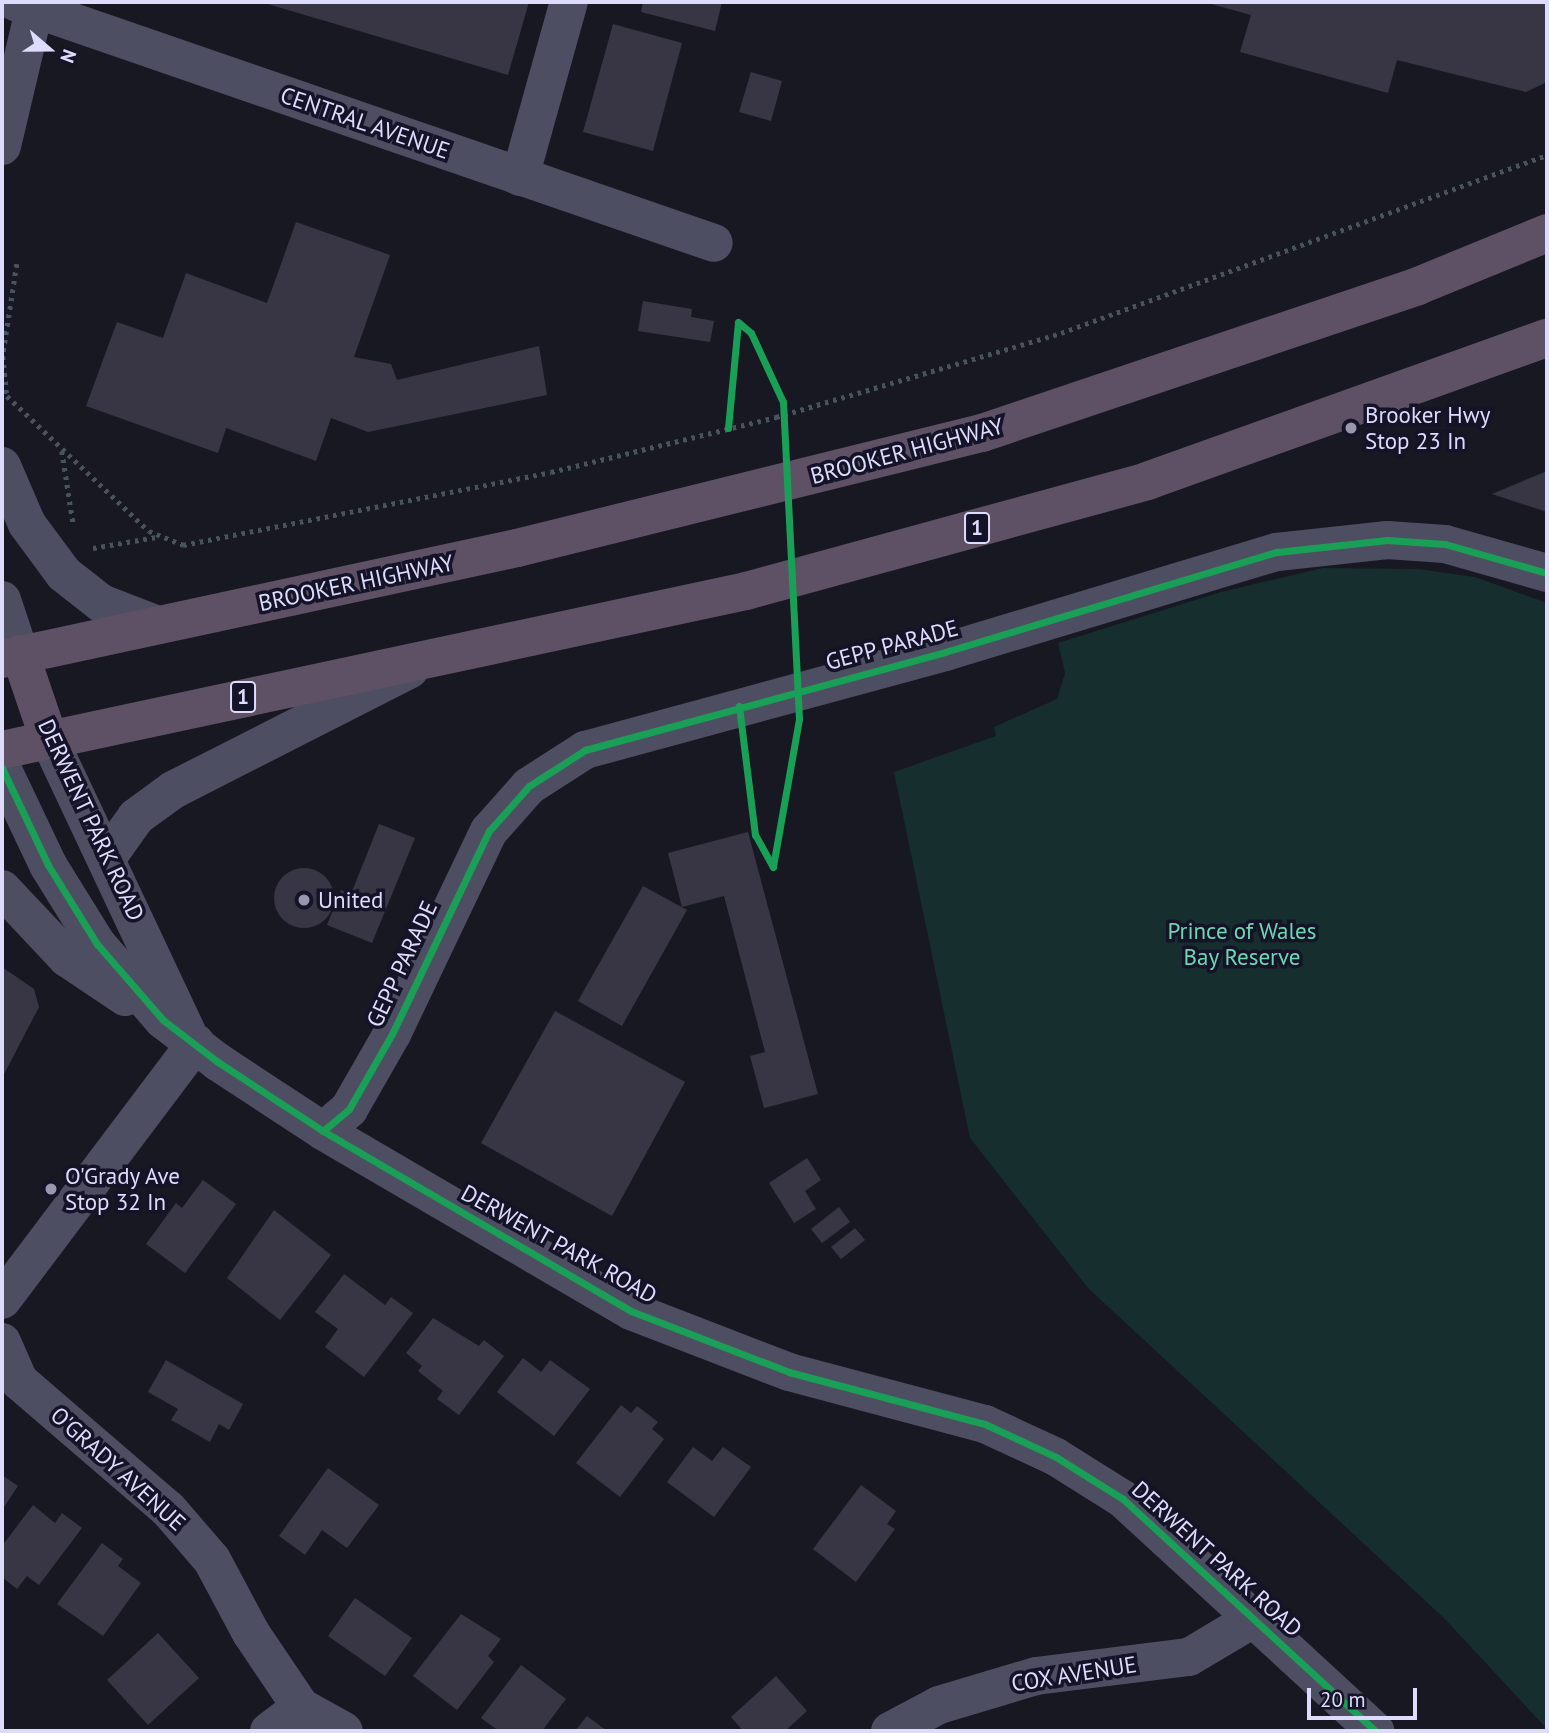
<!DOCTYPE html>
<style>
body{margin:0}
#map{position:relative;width:1549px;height:1733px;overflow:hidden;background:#181823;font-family:"PT Sans",sans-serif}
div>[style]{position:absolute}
.green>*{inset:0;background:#162e2d}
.building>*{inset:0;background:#383644}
.round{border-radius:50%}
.path>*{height:4.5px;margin-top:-2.25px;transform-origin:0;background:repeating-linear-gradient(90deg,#47545e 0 3.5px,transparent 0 8.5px)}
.minor>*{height:38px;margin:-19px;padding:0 19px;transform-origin:19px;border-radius:19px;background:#4e4e63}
.highway>*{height:38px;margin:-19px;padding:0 19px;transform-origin:19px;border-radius:19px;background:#5f5165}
.cycleway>*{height:7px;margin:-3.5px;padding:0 3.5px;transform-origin:3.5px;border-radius:3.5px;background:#1a9f57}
.dots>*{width:19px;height:19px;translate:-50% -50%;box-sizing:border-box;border:4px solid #141328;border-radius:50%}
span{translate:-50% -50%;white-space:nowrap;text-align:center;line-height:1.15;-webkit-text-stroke:7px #141328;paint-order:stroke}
.shield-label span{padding:2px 5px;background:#141328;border:2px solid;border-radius:5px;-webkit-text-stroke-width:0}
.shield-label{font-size:21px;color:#dedcfc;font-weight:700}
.street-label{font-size:23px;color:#dedcfc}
.poi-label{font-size:23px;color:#dedcfc}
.left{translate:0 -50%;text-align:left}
.park-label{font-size:23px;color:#6dd7b4}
.frame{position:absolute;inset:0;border:4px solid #dedcfc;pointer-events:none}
.north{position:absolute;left:14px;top:14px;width:70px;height:70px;-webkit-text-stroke:5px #141328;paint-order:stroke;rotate:110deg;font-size:19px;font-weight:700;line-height:28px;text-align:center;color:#dedcfc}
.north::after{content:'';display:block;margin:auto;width:24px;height:32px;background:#dedcfc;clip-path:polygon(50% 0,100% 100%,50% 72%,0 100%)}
.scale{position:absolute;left:1307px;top:1688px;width:110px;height:32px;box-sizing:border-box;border:4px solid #dedcfc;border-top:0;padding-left:9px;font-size:21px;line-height:24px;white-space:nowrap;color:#dedcfc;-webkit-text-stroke:5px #141328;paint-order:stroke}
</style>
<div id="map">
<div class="green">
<div style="clip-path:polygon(1323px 568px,1418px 569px,1475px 577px,1547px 603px,1547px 1729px,1444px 1618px,1088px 1288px,970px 1138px,894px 772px,996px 736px,994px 727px,1057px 699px,1065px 673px,1058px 643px,1221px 592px)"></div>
</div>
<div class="building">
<div style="clip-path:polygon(261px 2px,529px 2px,508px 75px)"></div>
<div style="clip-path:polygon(643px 2px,722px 2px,715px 31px,641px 12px)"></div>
<div style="clip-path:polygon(1204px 2px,1547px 2px,1547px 82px,1526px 92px,1397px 60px,1388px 93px,1240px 52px,1251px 15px)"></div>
<div style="clip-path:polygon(613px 24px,682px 43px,653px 151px,583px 132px)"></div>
<div style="clip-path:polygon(751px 72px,782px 81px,771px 121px,739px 112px)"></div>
<div style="clip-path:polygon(296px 222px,390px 255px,354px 357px,391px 364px,397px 380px,539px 346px,547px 395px,368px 432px,331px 418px,316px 461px,226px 428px,218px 453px,86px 406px,117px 322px,163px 338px,186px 273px,267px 303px)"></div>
<div style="clip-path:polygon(643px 301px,692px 309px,691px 317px,714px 321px,710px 342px,638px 331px)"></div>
<div style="clip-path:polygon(1547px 471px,1547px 512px,1492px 494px)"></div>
<div style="clip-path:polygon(379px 824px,415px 838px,372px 943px,327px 925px,341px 890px,351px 894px)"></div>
<div style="clip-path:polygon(748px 832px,818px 1094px,764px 1108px,750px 1056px,765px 1052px,724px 896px,682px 907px,668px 853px)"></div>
<div class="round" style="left:274px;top:868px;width:60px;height:60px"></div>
<div style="clip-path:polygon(643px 886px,687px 910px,622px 1026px,578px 1001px)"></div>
<div style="clip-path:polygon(2px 967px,34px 989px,39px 1007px,2px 1078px)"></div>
<div style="clip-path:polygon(555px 1011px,685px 1082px,612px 1216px,481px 1143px)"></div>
<div style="clip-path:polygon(807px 1158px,821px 1180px,805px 1191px,816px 1209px,794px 1223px,769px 1183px)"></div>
<div style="clip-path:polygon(203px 1180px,236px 1204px,185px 1273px,146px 1244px,176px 1203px,182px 1208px)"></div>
<div style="clip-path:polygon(839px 1207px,850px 1222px,822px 1243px,811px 1229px)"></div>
<div style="clip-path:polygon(274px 1210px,331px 1255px,280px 1320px,227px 1278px)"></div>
<div style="clip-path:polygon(855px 1228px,865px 1240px,841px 1259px,831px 1247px)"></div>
<div style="clip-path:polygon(344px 1274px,385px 1305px,391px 1297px,413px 1313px,364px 1377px,325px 1347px,338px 1329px,315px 1312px)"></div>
<div style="clip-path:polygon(433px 1318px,479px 1346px,484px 1340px,504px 1356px,459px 1415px,437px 1399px,443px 1391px,418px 1371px,422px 1366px,406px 1353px)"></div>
<div style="clip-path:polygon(523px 1358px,541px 1372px,550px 1360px,590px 1389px,554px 1436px,497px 1392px)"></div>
<div style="clip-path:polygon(166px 1360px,243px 1404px,229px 1430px,219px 1424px,210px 1442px,171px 1420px,178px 1409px,148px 1392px)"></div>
<div style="clip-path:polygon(621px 1405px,631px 1413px,637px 1406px,658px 1422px,652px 1429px,664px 1439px,620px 1497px,576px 1463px)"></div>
<div style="clip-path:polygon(693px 1447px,712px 1461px,723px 1447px,751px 1467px,714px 1517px,667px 1482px)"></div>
<div style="clip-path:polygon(328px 1468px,379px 1505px,347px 1548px,322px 1530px,305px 1555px,279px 1536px)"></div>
<div style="clip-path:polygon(2px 1475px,18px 1486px,2px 1510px)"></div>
<div style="clip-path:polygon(861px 1485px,896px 1511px,887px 1524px,895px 1529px,856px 1582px,813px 1549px)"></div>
<div style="clip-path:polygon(33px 1505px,55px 1523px,62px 1513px,82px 1528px,39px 1585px,27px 1576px,17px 1589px,2px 1577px,2px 1546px)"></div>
<div style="clip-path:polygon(102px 1543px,123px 1559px,118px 1566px,141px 1583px,103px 1636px,57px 1604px)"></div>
<div style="clip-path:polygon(355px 1598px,412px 1638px,385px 1676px,328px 1636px)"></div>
<div style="clip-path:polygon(461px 1614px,501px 1639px,488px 1656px,494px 1662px,457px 1710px,413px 1676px)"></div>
<div style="clip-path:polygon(158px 1633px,199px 1678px,148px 1725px,107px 1680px)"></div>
<div style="clip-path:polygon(521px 1665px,566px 1699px,542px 1731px,499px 1731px,481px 1718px)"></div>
<div style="clip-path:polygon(776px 1676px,807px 1711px,785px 1731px,743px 1731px,731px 1717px)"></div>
<div style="clip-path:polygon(587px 1716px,607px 1731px,575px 1731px)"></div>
</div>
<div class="path">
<div style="left:17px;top:264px;width:93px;rotate:98.7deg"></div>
<div style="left:3px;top:356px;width:40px;rotate:84.3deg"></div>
<div style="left:7px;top:396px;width:196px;rotate:43.6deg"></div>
<div style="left:149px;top:531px;width:37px;rotate:22deg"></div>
<div style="left:183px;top:545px;width:375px;rotate:-11.2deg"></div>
<div style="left:551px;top:472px;width:232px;rotate:-13.7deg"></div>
<div style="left:776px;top:417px;width:297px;rotate:-16.4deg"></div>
<div style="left:1061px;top:333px;width:518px;rotate:-20.12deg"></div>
<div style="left:62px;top:451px;width:72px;rotate:81.2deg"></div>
<div style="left:93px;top:548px;width:64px;rotate:-9.9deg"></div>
</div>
<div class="minor">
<div style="left:15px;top:2px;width:739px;rotate:19.02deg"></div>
<div style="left:2px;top:146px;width:148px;rotate:-76.7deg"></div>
<div style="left:520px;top:177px;width:182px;rotate:-74.4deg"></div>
<div style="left:2px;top:466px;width:63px;rotate:66.7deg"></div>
<div style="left:27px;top:524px;width:62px;rotate:53.5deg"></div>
<div style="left:64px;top:574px;width:47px;rotate:38.1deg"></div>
<div style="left:101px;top:603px;width:61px;rotate:21.1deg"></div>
<div style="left:2px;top:600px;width:57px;rotate:71.6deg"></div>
<div style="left:49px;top:739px;width:324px;rotate:64.8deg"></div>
<div style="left:2px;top:768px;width:107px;rotate:64.6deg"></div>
<div style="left:48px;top:865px;width:93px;rotate:58.2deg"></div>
<div style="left:97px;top:944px;width:101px;rotate:49deg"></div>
<div style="left:163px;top:1020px;width:69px;rotate:37.4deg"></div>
<div style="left:218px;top:1062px;width:126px;rotate:33.3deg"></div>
<div style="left:323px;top:1131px;width:357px;rotate:30.3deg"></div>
<div style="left:631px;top:1311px;width:169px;rotate:21.1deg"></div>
<div style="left:789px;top:1372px;width:203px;rotate:14.9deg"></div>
<div style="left:985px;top:1424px;width:78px;rotate:24.9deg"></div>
<div style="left:1056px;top:1457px;width:79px;rotate:32.1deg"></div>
<div style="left:1123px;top:1499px;width:343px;rotate:42.6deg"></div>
<div style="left:107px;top:858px;width:50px;rotate:-54.7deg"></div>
<div style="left:136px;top:817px;width:46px;rotate:-36.1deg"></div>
<div style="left:173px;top:790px;width:266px;rotate:-27deg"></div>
<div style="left:2px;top:889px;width:95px;rotate:46.7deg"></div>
<div style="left:67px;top:958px;width:70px;rotate:33.9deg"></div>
<div style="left:323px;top:1131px;width:34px;rotate:-40deg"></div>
<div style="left:349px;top:1109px;width:86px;rotate:-60.2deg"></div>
<div style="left:392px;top:1034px;width:225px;rotate:-64.5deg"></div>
<div style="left:489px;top:831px;width:60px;rotate:-48.4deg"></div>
<div style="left:529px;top:786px;width:67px;rotate:-32.7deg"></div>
<div style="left:585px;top:750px;width:373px;rotate:-15.2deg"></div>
<div style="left:945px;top:652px;width:347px;rotate:-16.8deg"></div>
<div style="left:1277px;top:552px;width:111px;rotate:-6.2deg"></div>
<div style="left:1387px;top:540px;width:58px;rotate:3.9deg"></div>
<div style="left:1445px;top:544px;width:106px;rotate:15.9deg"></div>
<div style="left:2px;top:1300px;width:322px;rotate:-53deg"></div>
<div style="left:2px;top:1342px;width:43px;rotate:66.4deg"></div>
<div style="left:19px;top:1381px;width:196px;rotate:40.7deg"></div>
<div style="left:168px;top:1509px;width:67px;rotate:49.2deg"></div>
<div style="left:212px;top:1560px;width:83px;rotate:61.9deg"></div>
<div style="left:251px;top:1633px;width:89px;rotate:56deg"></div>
<div style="left:301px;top:1707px;width:40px;rotate:143deg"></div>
<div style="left:301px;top:1707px;width:49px;rotate:29.2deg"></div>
<div style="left:890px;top:1731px;width:55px;rotate:-28deg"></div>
<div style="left:939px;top:1705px;width:101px;rotate:-16.6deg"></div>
<div style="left:1036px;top:1676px;width:154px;rotate:-7.1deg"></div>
<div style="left:1189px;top:1657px;width:78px;rotate:-30.8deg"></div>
</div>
<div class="highway">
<div style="left:20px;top:654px;width:90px;rotate:71.2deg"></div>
<div style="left:2px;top:659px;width:527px;rotate:-12.16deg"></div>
<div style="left:517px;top:548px;width:479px;rotate:-13.9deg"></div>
<div style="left:982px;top:433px;width:460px;rotate:-18.6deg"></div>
<div style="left:1418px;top:286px;width:139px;rotate:-22.3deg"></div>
<div style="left:2px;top:750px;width:761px;rotate:-12.06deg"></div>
<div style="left:746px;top:591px;width:416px;rotate:-15.3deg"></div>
<div style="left:1147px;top:481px;width:425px;rotate:-19.7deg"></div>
</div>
<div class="cycleway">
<div style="left:728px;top:428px;width:106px;rotate:-84.6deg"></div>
<div style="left:738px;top:322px;width:17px;rotate:40deg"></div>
<div style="left:751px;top:333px;width:76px;rotate:65.1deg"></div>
<div style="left:783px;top:402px;width:317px;rotate:87.1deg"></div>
<div style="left:799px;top:719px;width:150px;rotate:100deg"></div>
<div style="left:773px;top:867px;width:37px;rotate:-119deg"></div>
<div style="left:755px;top:835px;width:130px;rotate:-97.1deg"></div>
<div style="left:2px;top:768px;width:107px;rotate:64.6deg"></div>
<div style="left:48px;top:865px;width:93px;rotate:58.2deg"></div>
<div style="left:97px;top:944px;width:101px;rotate:49deg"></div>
<div style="left:163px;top:1020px;width:69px;rotate:37.4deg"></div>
<div style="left:218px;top:1062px;width:126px;rotate:33.3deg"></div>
<div style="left:323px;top:1131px;width:357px;rotate:30.3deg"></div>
<div style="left:631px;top:1311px;width:169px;rotate:21.1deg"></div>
<div style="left:789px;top:1372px;width:203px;rotate:14.9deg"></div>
<div style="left:985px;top:1424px;width:78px;rotate:24.9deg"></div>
<div style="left:1056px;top:1457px;width:79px;rotate:32.1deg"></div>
<div style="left:1123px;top:1499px;width:343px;rotate:42.6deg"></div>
<div style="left:323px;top:1131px;width:34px;rotate:-40deg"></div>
<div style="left:349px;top:1109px;width:86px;rotate:-60.2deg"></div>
<div style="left:392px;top:1034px;width:225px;rotate:-64.5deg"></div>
<div style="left:489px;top:831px;width:60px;rotate:-48.4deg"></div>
<div style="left:529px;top:786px;width:67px;rotate:-32.7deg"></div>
<div style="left:585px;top:750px;width:373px;rotate:-15.2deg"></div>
<div style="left:945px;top:652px;width:347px;rotate:-16.8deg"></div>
<div style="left:1277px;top:552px;width:111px;rotate:-6.2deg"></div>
<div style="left:1387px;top:540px;width:58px;rotate:3.9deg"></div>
<div style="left:1445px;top:544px;width:106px;rotate:15.9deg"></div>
</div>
<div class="dots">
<div style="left:1351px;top:428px;background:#9997b0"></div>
<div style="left:304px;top:900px;background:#9997b0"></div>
<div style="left:51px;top:1189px;background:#9997b0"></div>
</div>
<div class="shield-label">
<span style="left:977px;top:528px">1</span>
<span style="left:243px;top:697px">1</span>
</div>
<div class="street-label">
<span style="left:365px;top:123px;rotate:19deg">CENTRAL AVENUE</span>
<span style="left:907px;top:451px;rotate:-15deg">BROOKER HIGHWAY</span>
<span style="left:356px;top:583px;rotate:-12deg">BROOKER HIGHWAY</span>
<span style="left:892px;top:645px;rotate:-15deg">GEPP PARADE</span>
<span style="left:91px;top:820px;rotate:65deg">DERWENT PARK ROAD</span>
<span style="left:402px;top:964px;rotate:-65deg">GEPP PARADE</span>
<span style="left:559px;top:1244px;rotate:29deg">DERWENT PARK ROAD</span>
<span style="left:118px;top:1469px;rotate:42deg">O'GRADY AVENUE</span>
<span style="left:1217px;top:1559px;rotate:42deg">DERWENT PARK ROAD</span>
<span style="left:1074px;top:1674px;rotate:-9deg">COX AVENUE</span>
</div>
<div class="poi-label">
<span class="left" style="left:1365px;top:428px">Brooker Hwy<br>Stop 23 In</span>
<span class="left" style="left:318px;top:900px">United</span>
<span class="left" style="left:65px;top:1189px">O'Grady Ave<br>Stop 32 In</span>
</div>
<div class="park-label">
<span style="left:1242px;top:944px">Prince of Wales<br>Bay Reserve</span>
</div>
<div class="frame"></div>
<div class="north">N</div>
<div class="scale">20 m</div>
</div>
